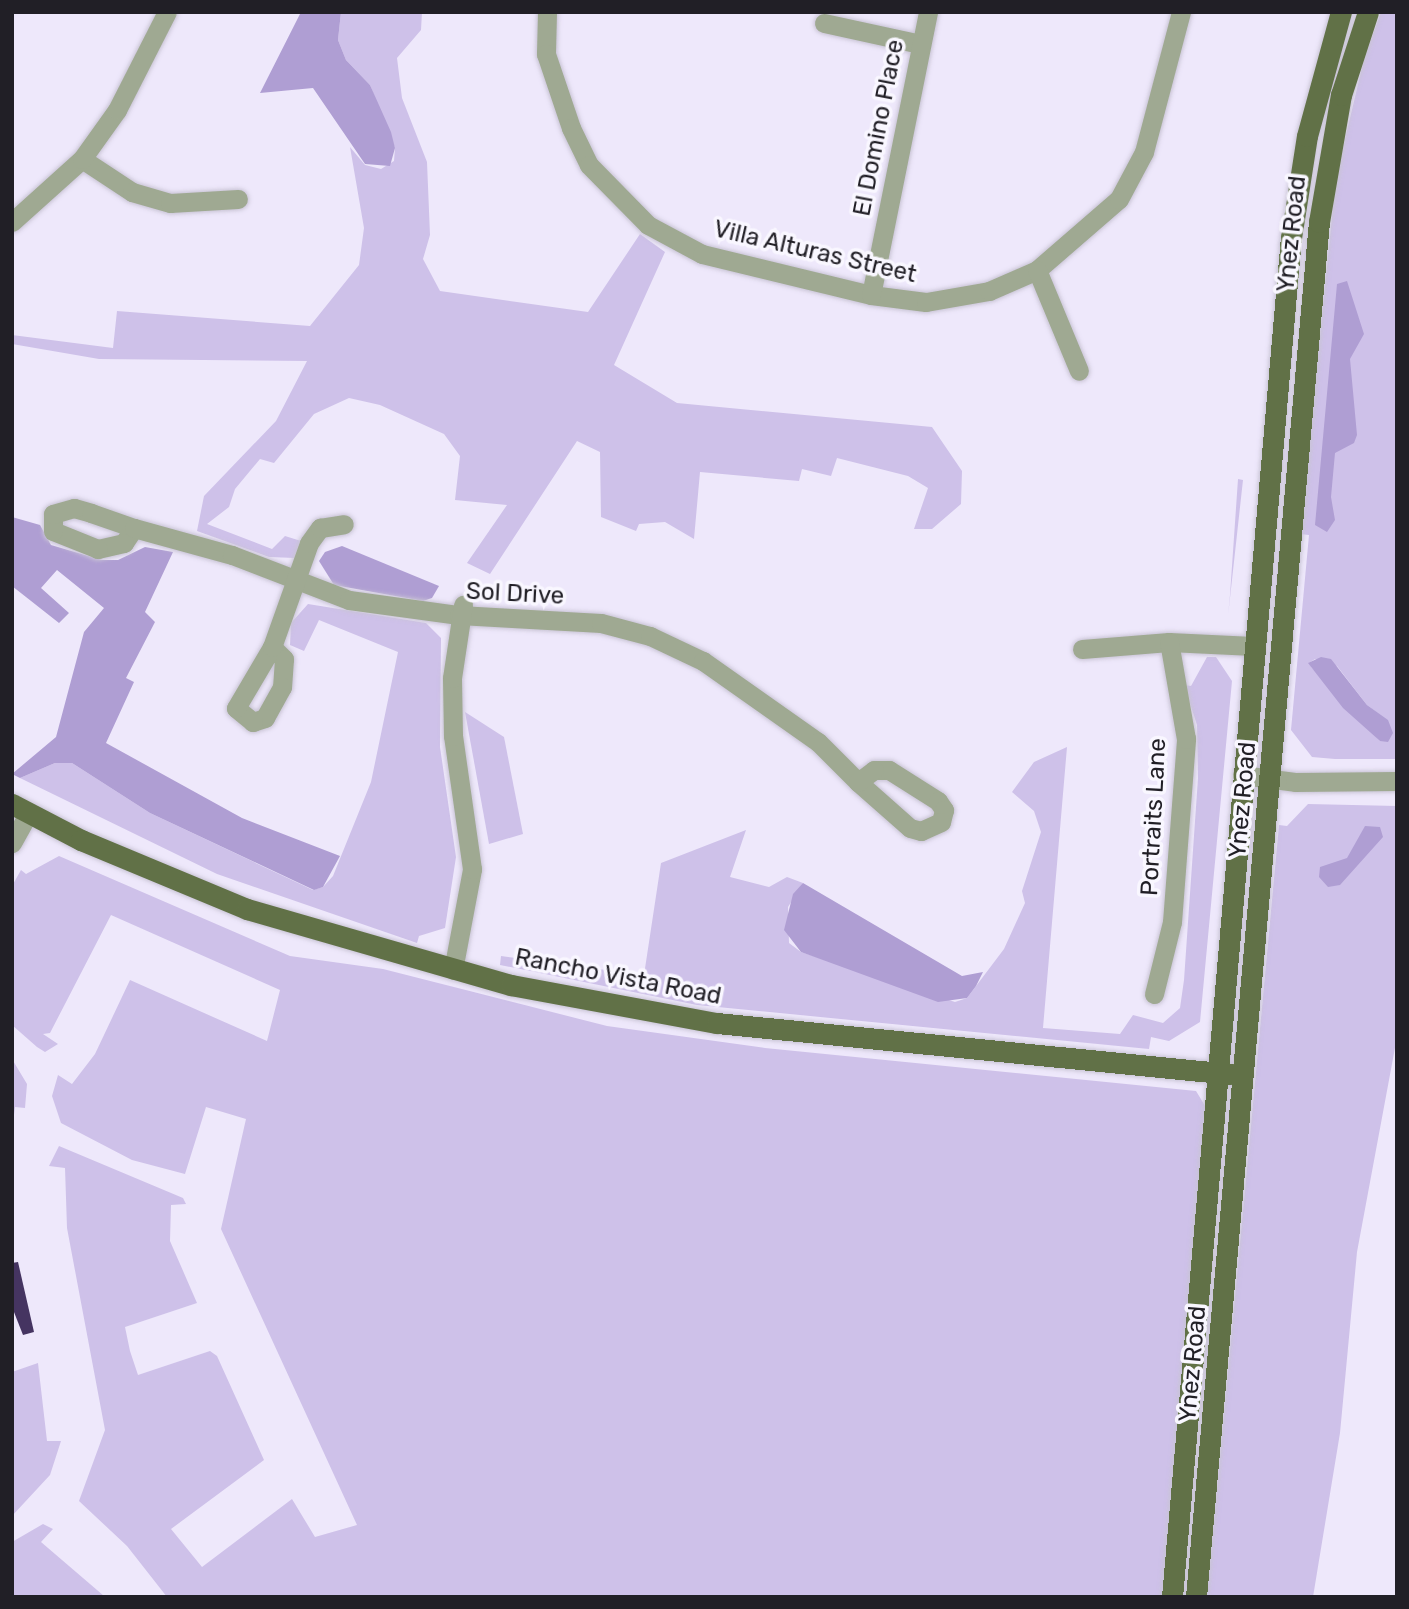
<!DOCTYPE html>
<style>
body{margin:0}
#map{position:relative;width:1409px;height:1609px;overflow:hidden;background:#eee8fb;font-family:Rubik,sans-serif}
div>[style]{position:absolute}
.green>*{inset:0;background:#cec1e9}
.forest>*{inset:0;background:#af9ed3}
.building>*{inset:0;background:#453461}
.roads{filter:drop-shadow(0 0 2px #c9c4d5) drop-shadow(0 0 2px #c9c4d5)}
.minor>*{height:19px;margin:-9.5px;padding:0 9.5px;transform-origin:9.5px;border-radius:9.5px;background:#9fa992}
.major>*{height:21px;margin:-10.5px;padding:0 10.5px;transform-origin:10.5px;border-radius:10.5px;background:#617147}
span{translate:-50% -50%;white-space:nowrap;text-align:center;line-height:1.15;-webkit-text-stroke:7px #f9f7ff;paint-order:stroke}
.street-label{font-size:24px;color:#211f26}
.frame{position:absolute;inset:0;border:14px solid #211f26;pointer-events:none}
</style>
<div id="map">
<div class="green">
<div style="clip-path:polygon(341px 12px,422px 12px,421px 30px,397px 58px,402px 98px,427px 162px,430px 235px,423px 259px,440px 291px,588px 312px,640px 234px,665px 252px,614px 365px,677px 403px,932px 427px,962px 471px,961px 504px,932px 529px,914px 529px,928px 488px,908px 476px,837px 458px,831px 476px,802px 469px,799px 481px,700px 472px,694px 539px,665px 522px,639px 524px,636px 531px,601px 517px,600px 452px,577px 441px,490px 574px,467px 563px,507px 505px,455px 500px,460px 456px,444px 434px,380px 405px,349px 398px,314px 414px,274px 463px,260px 459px,235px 489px,229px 507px,207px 524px,272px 549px,285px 536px,301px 541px,295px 558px,269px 557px,197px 531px,204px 496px,276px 421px,307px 361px,99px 359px,12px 344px,12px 335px,113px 348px,117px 311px,310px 326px,359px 265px,364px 228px,350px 147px,365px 165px,381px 169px,394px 161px,395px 148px,370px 85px,346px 60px,338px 40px)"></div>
<div style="clip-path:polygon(evenodd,1381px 12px,1397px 12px,1397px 759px,1335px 759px,1312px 757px,1291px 730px,1309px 535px,1300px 534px,1336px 177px,1364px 59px,1381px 12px,1315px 659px,1337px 666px,1367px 705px,1388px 721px,1380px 741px,1312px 668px,1309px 663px,1315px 659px)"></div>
<div style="clip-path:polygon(1238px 479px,1243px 480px,1228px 616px,1230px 595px)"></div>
<div style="clip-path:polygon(308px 604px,426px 623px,441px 638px,440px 747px,456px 857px,445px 928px,419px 936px,417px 943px,217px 874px,20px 778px,55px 763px,72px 763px,150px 813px,313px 890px,323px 887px,333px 876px,371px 782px,398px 652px,319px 620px,304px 651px,290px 645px,291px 623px)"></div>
<div style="clip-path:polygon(1207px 657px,1216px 657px,1232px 681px,1200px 1022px,1169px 1041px,1151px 1037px,1149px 1049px,697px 1005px,500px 965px,501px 956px,644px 975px,661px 863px,746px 830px,730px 877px,769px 887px,787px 877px,803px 883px,788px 907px,789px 943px,801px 952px,955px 1002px,967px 998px,1004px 949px,1025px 903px,1022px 891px,1041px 832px,1034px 811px,1012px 792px,1034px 762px,1067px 747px,1043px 1028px,1120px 1034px,1133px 1015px,1163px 1023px,1180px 1008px,1184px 980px,1198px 778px,1197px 725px,1184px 685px,1191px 686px)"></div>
<div style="clip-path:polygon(465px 712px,504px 737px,523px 834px,489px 844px)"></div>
<div style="clip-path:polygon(1308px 804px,1397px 806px,1397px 1037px,1357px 1252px,1340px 1433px,1313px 1597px,1207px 1597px,1279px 825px,1287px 826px)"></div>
<div style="clip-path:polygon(59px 856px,290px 956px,383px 969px,607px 1026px,765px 1048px,1196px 1091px,1207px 1109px,1164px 1597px,167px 1597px,127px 1546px,79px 1501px,105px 1430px,67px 1228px,65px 1168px,49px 1166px,59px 1146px,183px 1198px,186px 1204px,171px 1205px,170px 1241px,197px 1303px,125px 1327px,130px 1351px,138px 1375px,210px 1351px,217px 1356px,264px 1460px,171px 1529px,202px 1567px,292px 1499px,315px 1537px,357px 1525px,221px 1229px,246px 1119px,206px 1107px,185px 1174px,132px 1160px,61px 1123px,52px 1096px,58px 1075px,72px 1084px,95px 1054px,130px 980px,267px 1041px,280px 990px,111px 915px,50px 1033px,43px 1034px,58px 1044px,45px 1052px,37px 1047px,12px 1025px,12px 886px,21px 870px,26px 874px)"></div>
<div style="clip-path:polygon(12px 1059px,27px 1084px,25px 1108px,15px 1107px,12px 1131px)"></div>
<div style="clip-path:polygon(38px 1363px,47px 1441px,61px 1441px,50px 1475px,12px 1516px,12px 1372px)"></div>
<div style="clip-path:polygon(43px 1524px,53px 1529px,41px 1542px,104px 1596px,12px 1597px,12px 1542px)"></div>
</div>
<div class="forest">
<div style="clip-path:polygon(301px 12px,341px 12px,338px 40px,346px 60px,370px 85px,391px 132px,395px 148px,390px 166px,365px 164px,313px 88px,260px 93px)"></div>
<div style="clip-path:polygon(1347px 281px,1364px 334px,1350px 359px,1357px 435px,1354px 443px,1335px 453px,1331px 497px,1335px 520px,1327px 532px,1315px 525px,1337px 284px)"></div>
<div style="clip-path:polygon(12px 517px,40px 525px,51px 545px,102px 560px,118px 560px,145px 547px,173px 552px,145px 612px,155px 622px,126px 678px,134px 682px,106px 743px,242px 818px,340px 856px,323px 887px,314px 890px,150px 813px,72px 763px,55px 763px,20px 778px,12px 774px,56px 737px,84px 632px,104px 608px,57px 570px,41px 588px,69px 613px,59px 623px,12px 586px)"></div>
<div style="clip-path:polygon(342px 546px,439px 586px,432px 598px,423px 601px,334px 585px,319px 561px,325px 552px)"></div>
<div style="clip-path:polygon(1321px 657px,1331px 659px,1367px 705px,1388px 720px,1393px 733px,1388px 742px,1380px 741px,1343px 708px,1308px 663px)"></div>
<div style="clip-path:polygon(1365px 826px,1380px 827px,1383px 837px,1340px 885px,1328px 887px,1319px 877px,1320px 867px,1347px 858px)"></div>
<div style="clip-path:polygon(803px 883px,962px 976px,983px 972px,976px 986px,967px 998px,938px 1002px,801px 952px,784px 930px,793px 894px)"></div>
</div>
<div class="building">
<div style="clip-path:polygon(18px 1262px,34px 1332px,23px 1335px,12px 1307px,12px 1263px)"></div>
</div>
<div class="roads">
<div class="minor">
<div style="left:547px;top:12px;width:42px;rotate:91.4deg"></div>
<div style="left:546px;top:54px;width:78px;rotate:71.3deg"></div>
<div style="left:571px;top:128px;width:41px;rotate:64.1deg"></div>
<div style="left:589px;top:165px;width:84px;rotate:45.5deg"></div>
<div style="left:648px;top:225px;width:61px;rotate:28.2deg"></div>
<div style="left:702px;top:254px;width:174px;rotate:13.6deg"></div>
<div style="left:871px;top:295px;width:55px;rotate:7.3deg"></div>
<div style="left:926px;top:302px;width:64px;rotate:-9.9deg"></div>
<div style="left:989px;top:291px;width:52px;rotate:-23.6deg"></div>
<div style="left:1037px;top:270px;width:108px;rotate:-40.9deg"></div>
<div style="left:1119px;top:199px;width:53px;rotate:-62deg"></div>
<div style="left:1144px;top:152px;width:145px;rotate:-75.2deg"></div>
<div style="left:824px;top:23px;width:98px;rotate:12.3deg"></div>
<div style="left:82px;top:159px;width:60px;rotate:33.4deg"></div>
<div style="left:132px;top:192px;width:40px;rotate:16deg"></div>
<div style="left:170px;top:203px;width:68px;rotate:-3.4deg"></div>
<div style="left:12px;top:222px;width:94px;rotate:-42deg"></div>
<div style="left:82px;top:159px;width:60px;rotate:-54.5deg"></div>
<div style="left:117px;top:110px;width:110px;rotate:-63deg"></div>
<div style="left:1037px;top:270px;width:109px;rotate:67.4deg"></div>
<div style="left:871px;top:295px;width:289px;rotate:-78.6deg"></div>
<div style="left:74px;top:508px;width:18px;rotate:16deg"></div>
<div style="left:91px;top:513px;width:46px;rotate:19.2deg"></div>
<div style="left:134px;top:528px;width:18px;rotate:124deg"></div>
<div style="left:124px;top:543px;width:27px;rotate:167deg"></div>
<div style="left:98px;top:549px;width:48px;rotate:-158.2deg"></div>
<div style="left:53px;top:531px;width:17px;rotate:-90deg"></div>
<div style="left:53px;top:514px;width:22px;rotate:-16deg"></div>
<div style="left:134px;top:528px;width:102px;rotate:15.4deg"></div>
<div style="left:232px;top:555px;width:125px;rotate:21deg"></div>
<div style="left:349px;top:600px;width:111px;rotate:7.8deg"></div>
<div style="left:459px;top:615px;width:142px;rotate:3.2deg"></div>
<div style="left:601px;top:623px;width:51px;rotate:14.9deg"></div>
<div style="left:650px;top:636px;width:59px;rotate:25.3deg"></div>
<div style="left:703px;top:661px;width:141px;rotate:35.2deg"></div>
<div style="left:818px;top:742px;width:57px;rotate:45deg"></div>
<div style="left:272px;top:647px;width:17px;rotate:45deg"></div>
<div style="left:284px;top:659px;width:28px;rotate:94deg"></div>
<div style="left:282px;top:687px;width:35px;rotate:119deg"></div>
<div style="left:265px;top:718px;width:13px;rotate:162deg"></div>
<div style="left:253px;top:722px;width:22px;rotate:-141deg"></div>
<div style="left:236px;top:708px;width:71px;rotate:-59.5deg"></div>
<div style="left:272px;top:647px;width:110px;rotate:-70.4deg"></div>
<div style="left:309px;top:543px;width:19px;rotate:-54deg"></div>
<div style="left:320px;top:528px;width:24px;rotate:-9deg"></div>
<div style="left:1082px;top:649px;width:87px;rotate:-4.6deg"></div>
<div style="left:1169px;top:642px;width:84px;rotate:2.7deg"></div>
<div style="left:874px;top:770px;width:15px"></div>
<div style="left:889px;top:770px;width:58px;rotate:32.3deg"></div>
<div style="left:938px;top:801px;width:11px;rotate:56deg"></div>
<div style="left:944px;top:810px;width:12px;rotate:104deg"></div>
<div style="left:941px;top:822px;width:22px;rotate:156deg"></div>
<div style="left:921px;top:831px;width:11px;rotate:-165deg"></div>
<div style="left:910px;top:828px;width:69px;rotate:-138.5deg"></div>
<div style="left:858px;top:782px;width:20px;rotate:-37deg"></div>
<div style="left:1242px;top:775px;width:53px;rotate:7.5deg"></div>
<div style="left:1295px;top:782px;width:102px;rotate:-0.6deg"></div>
<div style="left:12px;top:843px;width:33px;rotate:-61deg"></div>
<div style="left:453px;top:970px;width:103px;rotate:-79.3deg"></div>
<div style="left:472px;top:869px;width:134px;rotate:-98.1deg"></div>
<div style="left:453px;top:736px;width:58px;rotate:-91deg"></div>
<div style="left:452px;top:678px;width:74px;rotate:-81.4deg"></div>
<div style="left:1154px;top:994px;width:74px;rotate:-76deg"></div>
<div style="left:1172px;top:922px;width:184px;rotate:-85.6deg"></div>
<div style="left:1186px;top:739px;width:98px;rotate:-99.9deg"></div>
</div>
<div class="major">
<div style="left:12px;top:804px;width:78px;rotate:27.6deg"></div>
<div style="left:81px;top:840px;width:180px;rotate:22.6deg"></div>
<div style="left:247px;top:909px;width:275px;rotate:16.1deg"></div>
<div style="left:511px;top:985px;width:209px;rotate:10.5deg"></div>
<div style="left:717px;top:1023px;width:517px;rotate:5.67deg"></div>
<div style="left:1172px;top:1597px;width:1364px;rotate:-85deg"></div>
<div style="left:1291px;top:238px;width:103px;rotate:-81.1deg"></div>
<div style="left:1307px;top:136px;width:129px;rotate:-74.7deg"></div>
<div style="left:1196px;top:1597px;width:1380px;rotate:-84.89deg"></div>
<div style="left:1319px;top:222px;width:129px;rotate:-80.2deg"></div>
<div style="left:1341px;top:95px;width:87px;rotate:-72deg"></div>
</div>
</div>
<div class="street-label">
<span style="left:879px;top:128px;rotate:-79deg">El Domino Place</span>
<span style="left:1292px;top:234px;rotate:-84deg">Ynez Road</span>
<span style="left:815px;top:252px;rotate:13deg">Villa Alturas Street</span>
<span style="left:515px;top:594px;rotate:3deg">Sol Drive</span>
<span style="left:1243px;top:800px;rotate:-85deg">Ynez Road</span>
<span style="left:1154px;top:817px;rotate:-87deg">Portraits Lane</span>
<span style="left:618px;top:977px;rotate:11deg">Rancho Vista Road</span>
<span style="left:1193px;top:1364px;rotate:-85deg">Ynez Road</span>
</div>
<div class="frame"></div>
</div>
